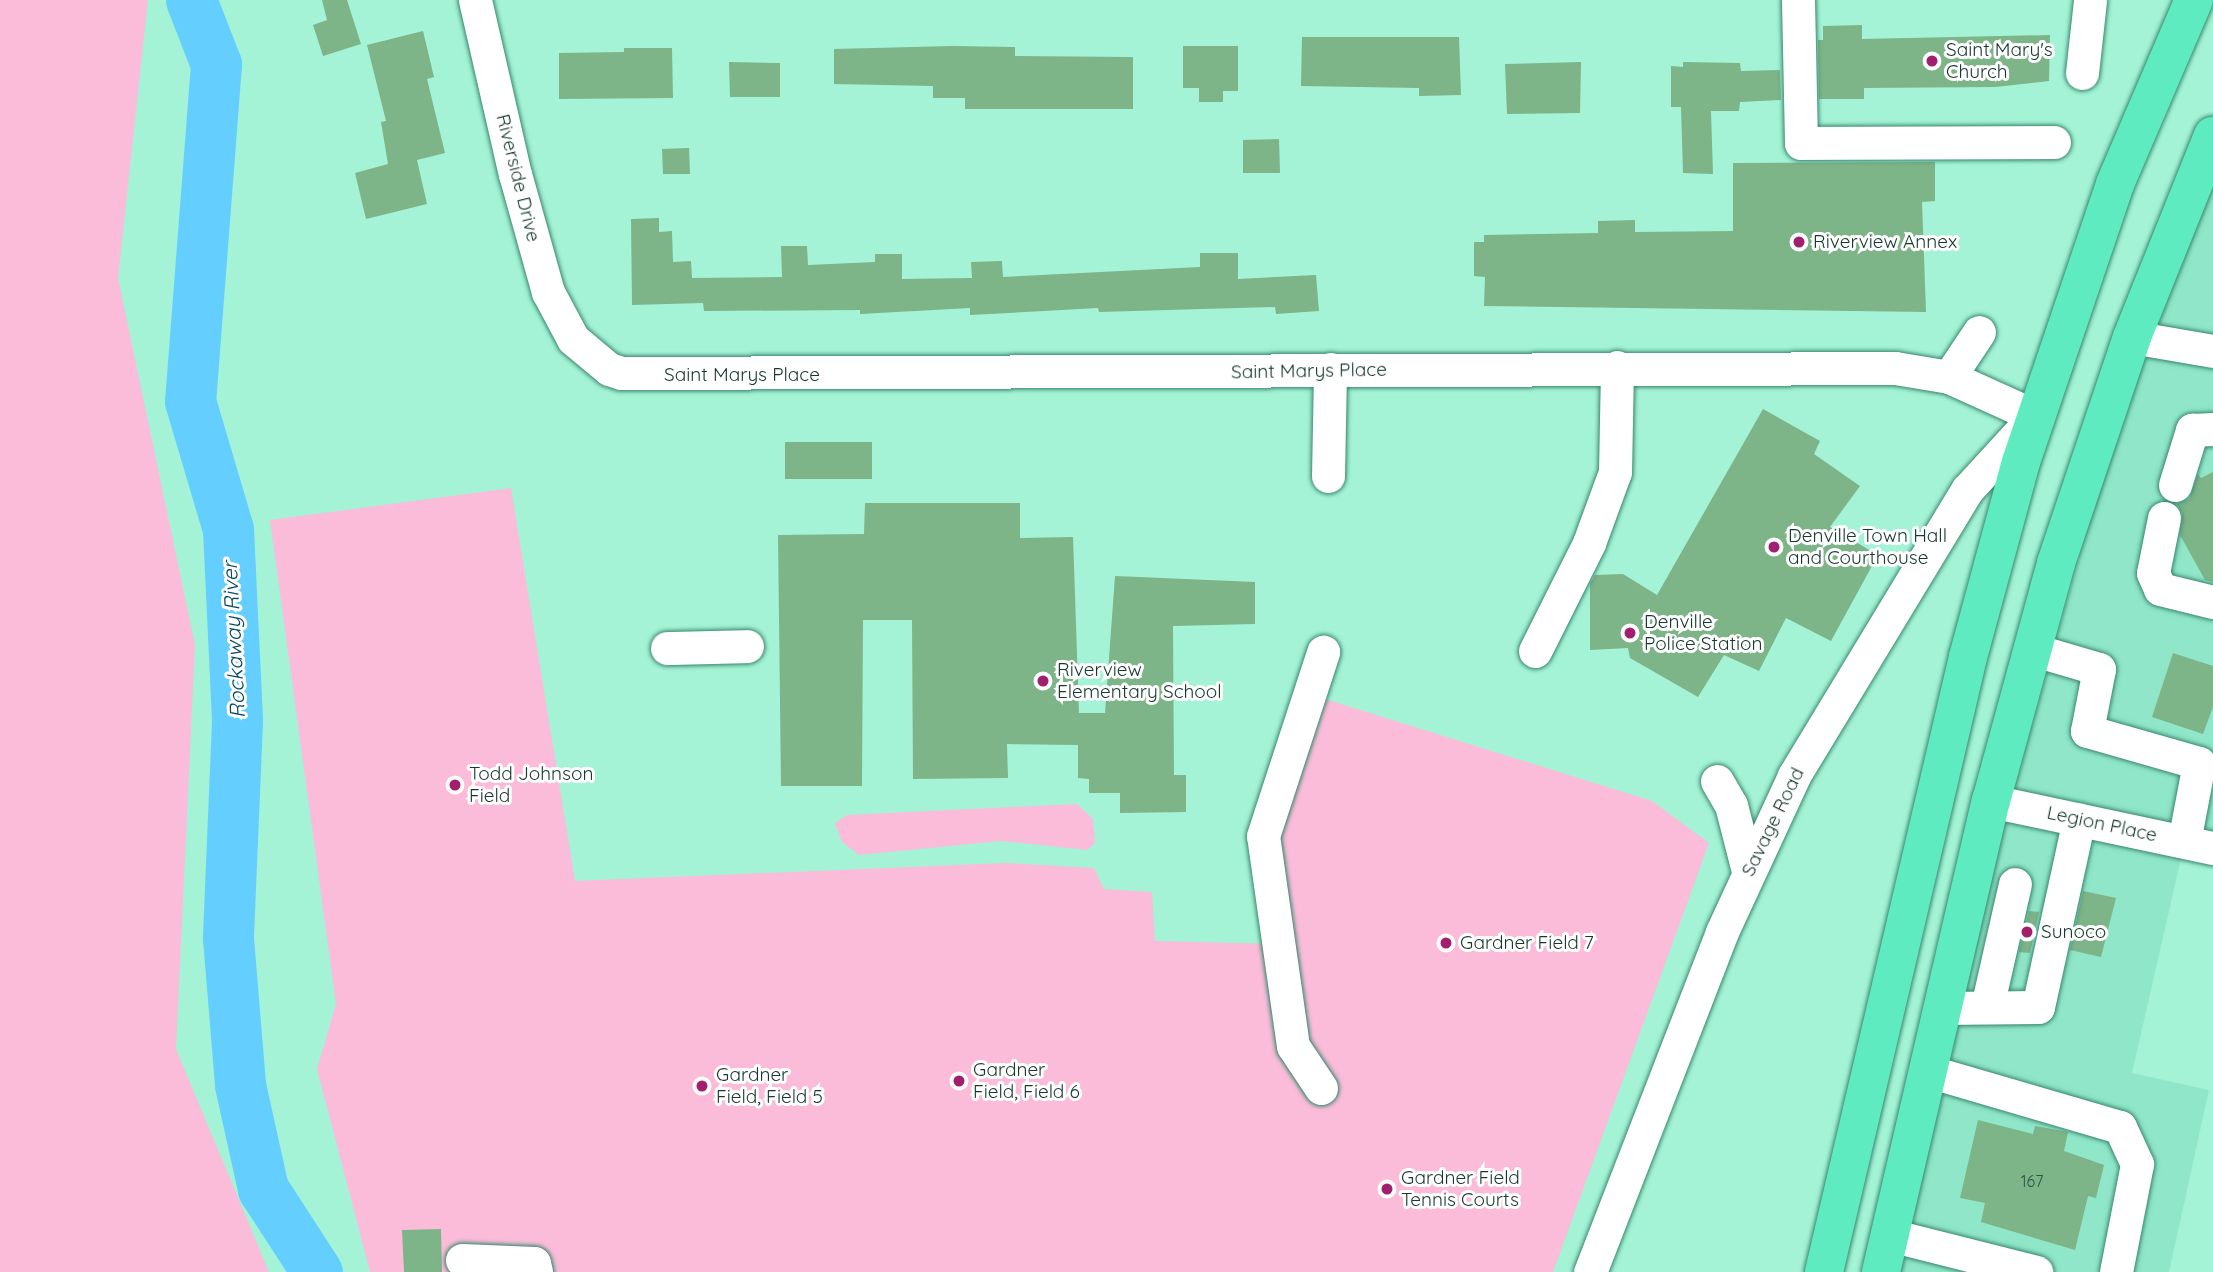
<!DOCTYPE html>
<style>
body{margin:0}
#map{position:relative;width:2213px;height:1272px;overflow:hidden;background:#a4f3d6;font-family:Quicksand,sans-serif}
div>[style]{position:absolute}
.built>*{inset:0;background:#8fe6c8}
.green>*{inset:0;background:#fbbcd9}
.river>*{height:51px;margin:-25.5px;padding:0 25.5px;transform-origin:25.5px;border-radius:25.5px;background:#64cffe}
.building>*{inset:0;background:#7db488}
.roads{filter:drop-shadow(0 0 2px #38876e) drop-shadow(0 0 2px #38876e)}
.minor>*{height:33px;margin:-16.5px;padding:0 16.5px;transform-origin:16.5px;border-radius:16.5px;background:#fff}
.highway>*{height:38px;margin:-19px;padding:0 19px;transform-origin:19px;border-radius:19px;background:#5eebc0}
.dots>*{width:19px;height:19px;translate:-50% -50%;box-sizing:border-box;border:4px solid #fff;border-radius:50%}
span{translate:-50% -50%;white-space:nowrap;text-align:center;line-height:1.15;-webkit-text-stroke:6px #fff;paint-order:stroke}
.number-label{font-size:16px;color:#305744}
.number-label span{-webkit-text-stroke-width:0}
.poi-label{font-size:19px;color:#17382d}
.left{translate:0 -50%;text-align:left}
.street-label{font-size:19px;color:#17382d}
.water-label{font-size:21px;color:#04465e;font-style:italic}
</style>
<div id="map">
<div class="built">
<div style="clip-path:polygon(2213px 179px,2213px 857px,2182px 854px,2132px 1073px,2209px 1090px,2169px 1272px,1899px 1272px,2006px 819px,2135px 359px)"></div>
</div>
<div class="green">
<div style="clip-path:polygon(0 0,148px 0,118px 278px,195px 645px,176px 1049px,269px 1272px,0 1272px)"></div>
<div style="clip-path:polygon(511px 488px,575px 881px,1005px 863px,1094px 868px,1104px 889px,1152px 892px,1155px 941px,1287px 944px,1274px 837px,1322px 698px,1652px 801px,1709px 843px,1553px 1272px,370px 1272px,317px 1069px,336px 1004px,270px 520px)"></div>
<div style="clip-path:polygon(1077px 804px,1093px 819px,1095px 843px,1087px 850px,1001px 841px,859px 855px,842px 842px,835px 823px,847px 815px)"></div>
</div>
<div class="river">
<div style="left:191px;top:0;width:69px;rotate:68.7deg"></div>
<div style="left:216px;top:64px;width:338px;rotate:94.4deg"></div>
<div style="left:190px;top:401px;width:134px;rotate:73.5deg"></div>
<div style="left:228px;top:529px;width:192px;rotate:87.3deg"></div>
<div style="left:237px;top:721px;width:217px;rotate:92.4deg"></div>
<div style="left:228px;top:938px;width:147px;rotate:85.3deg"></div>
<div style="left:240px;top:1085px;width:107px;rotate:77.5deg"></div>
<div style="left:263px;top:1189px;width:99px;rotate:57deg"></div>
</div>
<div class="building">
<div style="clip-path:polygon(322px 0,347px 0,361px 44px,323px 56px,313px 25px,327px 20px)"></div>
<div style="clip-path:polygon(1862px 25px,1862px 39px,2050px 35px,2049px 81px,1995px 87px,1864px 88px,1864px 99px,1819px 99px,1818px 40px,1823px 40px,1823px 26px)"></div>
<div style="clip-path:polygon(423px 31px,434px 77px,427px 79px,445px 153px,417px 160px,427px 204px,366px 219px,355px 173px,388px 164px,381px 122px,386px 121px,367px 45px)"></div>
<div style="clip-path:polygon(1302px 37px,1459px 37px,1461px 95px,1419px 96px,1419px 88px,1301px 86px)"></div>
<div style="clip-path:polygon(952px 46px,1015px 47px,1015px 56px,1133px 57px,1133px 109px,965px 109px,965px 98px,933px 98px,933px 86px,834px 84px,834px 49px)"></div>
<div style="clip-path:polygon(1183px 46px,1238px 46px,1238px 91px,1223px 91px,1223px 102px,1199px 102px,1199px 88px,1183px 88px)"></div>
<div style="clip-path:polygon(624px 48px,672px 48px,673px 98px,559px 99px,559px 53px,624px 52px)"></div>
<div style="clip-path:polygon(729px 62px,780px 63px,780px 97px,730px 97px)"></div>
<div style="clip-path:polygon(1581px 62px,1580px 113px,1507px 114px,1505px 64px)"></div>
<div style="clip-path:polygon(1683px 62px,1740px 63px,1741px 71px,1780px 70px,1781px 100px,1740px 102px,1739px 111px,1711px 111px,1713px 174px,1683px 173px,1681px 107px,1671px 107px,1671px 66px,1683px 67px)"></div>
<div style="clip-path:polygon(1279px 139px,1280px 173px,1243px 173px,1243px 140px)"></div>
<div style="clip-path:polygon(689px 148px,690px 174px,663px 174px,662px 149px)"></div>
<div style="clip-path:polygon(1935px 162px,1935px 201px,1922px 202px,1926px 312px,1484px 306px,1485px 277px,1474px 276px,1474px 242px,1484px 242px,1484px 235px,1598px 233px,1598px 221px,1635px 220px,1635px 232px,1733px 231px,1733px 163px)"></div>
<div style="clip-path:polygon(659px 218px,659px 232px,672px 231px,673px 262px,691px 261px,692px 278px,782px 277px,781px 246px,807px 246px,808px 265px,875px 262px,875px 254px,902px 254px,902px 279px,972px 278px,971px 262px,1002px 261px,1003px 277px,1200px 267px,1200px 253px,1238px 253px,1238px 279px,1316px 275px,1319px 311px,1276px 314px,1275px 307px,1099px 312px,1098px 308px,970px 315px,970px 308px,860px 314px,860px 310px,704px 311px,703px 303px,632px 305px,631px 219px)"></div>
<div style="clip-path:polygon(1763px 409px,1820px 441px,1814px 454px,1860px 486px,1830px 527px,1878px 555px,1831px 641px,1786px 618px,1759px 671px,1724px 655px,1698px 697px,1630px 658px,1628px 648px,1590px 650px,1590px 584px,1595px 575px,1623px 574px,1657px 595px)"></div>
<div style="clip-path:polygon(785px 442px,872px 442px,872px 479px,785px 479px)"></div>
<div style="clip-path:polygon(2213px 472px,2213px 582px,2205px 580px,2180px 535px,2182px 513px,2177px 504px,2189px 499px,2198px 474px,2201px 478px)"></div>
<div style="clip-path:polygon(865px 503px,1020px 503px,1020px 538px,1073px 537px,1079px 713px,1105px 713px,1115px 576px,1255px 582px,1255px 624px,1173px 626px,1174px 775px,1186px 775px,1186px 812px,1120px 813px,1120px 793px,1089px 793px,1089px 779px,1078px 778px,1078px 745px,1007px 744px,1008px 778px,913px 779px,912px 620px,863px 620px,862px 786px,781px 786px,778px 535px,864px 534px)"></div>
<div style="clip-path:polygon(2173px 653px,2213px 666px,2213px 707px,2203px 734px,2152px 717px)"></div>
<div style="clip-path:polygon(2083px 891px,2116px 898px,2101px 957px,2070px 950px)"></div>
<div style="clip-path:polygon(2029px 911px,2039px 912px,2030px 953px,2019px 952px)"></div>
<div style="clip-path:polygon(1978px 1120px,2033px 1134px,2035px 1126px,2068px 1132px,2064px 1151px,2104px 1165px,2096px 1198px,2088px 1196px,2075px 1250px,1981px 1222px,1985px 1203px,1960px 1198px)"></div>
<div style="clip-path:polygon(441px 1229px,442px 1272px,404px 1272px,402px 1230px)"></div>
</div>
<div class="roads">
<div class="minor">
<div style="left:475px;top:0;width:179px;rotate:77.1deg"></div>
<div style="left:515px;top:174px;width:123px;rotate:74.4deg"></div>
<div style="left:548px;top:292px;width:53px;rotate:62deg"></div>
<div style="left:573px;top:339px;width:47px;rotate:39.8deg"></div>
<div style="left:609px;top:369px;width:13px;rotate:18deg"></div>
<div style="left:621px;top:373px;width:1274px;rotate:-0.22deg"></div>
<div style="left:1895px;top:368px;width:55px;rotate:9.5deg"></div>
<div style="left:1949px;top:377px;width:94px;rotate:24.4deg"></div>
<div style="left:2035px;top:416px;width:100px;rotate:132.6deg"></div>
<div style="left:1967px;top:490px;width:334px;rotate:121.2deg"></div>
<div style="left:1794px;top:776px;width:172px;rotate:114.8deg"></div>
<div style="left:1722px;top:932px;width:365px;rotate:111.2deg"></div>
<div style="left:1798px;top:0;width:143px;rotate:88.8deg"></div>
<div style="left:1801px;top:143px;width:253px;rotate:-0.2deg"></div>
<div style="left:2082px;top:73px;width:73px;rotate:-83.7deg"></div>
<div style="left:2132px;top:337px;width:82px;rotate:9.8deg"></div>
<div style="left:1949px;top:377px;width:54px;rotate:-56.3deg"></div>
<div style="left:1328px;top:476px;width:107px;rotate:-88.9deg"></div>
<div style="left:2175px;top:485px;width:58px;rotate:-72.8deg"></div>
<div style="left:2192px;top:430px;width:21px;rotate:-3deg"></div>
<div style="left:2164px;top:518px;width:56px;rotate:101.3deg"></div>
<div style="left:2153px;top:573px;width:17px;rotate:66deg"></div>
<div style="left:2160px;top:589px;width:55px;rotate:13.8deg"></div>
<div style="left:667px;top:648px;width:80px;rotate:-1.4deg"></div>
<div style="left:2031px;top:649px;width:71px;rotate:16.4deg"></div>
<div style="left:2099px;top:669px;width:63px;rotate:101deg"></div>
<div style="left:2087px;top:731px;width:116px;rotate:15.9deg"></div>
<div style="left:2199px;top:763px;width:80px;rotate:100.8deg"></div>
<div style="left:1535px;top:651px;width:121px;rotate:-63.4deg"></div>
<div style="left:1589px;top:543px;width:76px;rotate:-69.9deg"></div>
<div style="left:1615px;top:472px;width:105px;rotate:-88.9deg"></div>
<div style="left:1717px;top:781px;width:28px;rotate:60deg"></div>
<div style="left:1731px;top:805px;width:68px;rotate:75.6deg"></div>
<div style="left:1991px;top:801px;width:227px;rotate:12deg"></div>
<div style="left:1987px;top:1007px;width:126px;rotate:-77.2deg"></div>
<div style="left:1942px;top:1008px;width:96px;rotate:-0.6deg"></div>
<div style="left:2038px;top:1007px;width:192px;rotate:-77.7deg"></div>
<div style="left:1928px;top:1071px;width:200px;rotate:16.3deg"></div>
<div style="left:2120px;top:1127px;width:41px;rotate:65.3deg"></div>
<div style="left:2137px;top:1164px;width:110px;rotate:101deg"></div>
<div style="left:1321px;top:1088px;width:50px;rotate:-123.7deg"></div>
<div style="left:1293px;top:1046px;width:212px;rotate:-98.1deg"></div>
<div style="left:1263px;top:836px;width:194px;rotate:-71.9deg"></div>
<div style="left:1890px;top:1235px;width:151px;rotate:14.2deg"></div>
<div style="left:462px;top:1260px;width:72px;rotate:2.4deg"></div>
<div style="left:534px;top:1263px;width:9px;rotate:77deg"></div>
</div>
<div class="highway">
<div style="left:1824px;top:1272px;width:632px;rotate:-76.82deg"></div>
<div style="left:1968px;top:657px;width:202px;rotate:-74.8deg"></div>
<div style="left:2021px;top:462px;width:293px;rotate:-71.3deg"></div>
<div style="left:2115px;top:184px;width:200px;rotate:-66.8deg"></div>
<div style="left:1881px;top:1272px;width:484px;rotate:-76.9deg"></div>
<div style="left:1991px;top:801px;width:247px;rotate:-74.7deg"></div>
<div style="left:2056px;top:563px;width:238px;rotate:-71.4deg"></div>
<div style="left:2132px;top:337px;width:217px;rotate:-68.1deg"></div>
</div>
</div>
<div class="dots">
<div style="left:1932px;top:61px;background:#a21f6e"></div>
<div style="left:1799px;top:242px;background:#a21f6e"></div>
<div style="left:1774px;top:547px;background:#a21f6e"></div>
<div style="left:1630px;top:633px;background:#a21f6e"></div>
<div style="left:1043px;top:681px;background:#a21f6e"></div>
<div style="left:455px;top:785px;background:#a21f6e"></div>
<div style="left:2027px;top:932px;background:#a21f6e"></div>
<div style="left:1446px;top:943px;background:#a21f6e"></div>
<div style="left:959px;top:1081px;background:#a21f6e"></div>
<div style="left:702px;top:1086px;background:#a21f6e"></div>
<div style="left:1387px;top:1189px;background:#a21f6e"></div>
</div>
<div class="number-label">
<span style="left:2032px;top:1181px">167</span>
</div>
<div class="poi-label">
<span class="left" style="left:1946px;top:61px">Saint Mary's<br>Church</span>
<span class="left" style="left:1813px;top:242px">Riverview Annex</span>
<span class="left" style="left:1788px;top:547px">Denville Town Hall<br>and Courthouse</span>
<span class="left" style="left:1644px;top:633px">Denville<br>Police Station</span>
<span class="left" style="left:1057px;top:681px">Riverview<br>Elementary School</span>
<span class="left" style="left:469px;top:785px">Todd Johnson<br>Field</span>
<span class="left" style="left:2041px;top:932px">Sunoco</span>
<span class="left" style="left:1460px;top:943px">Gardner Field 7</span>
<span class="left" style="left:973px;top:1081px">Gardner<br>Field, Field 6</span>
<span class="left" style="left:716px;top:1086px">Gardner<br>Field, Field 5</span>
<span class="left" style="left:1401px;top:1189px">Gardner Field<br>Tennis Courts</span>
</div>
<div class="street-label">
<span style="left:518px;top:178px;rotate:76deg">Riverside Drive</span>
<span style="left:1309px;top:371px;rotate:-1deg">Saint Marys Place</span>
<span style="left:742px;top:375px">Saint Marys Place</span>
<span style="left:1773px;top:822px;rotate:-64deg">Savage Road</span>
<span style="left:2102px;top:824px;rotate:12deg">Legion Place</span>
</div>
<div class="water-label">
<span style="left:233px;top:640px;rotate:-93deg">Rockaway River</span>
</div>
</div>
